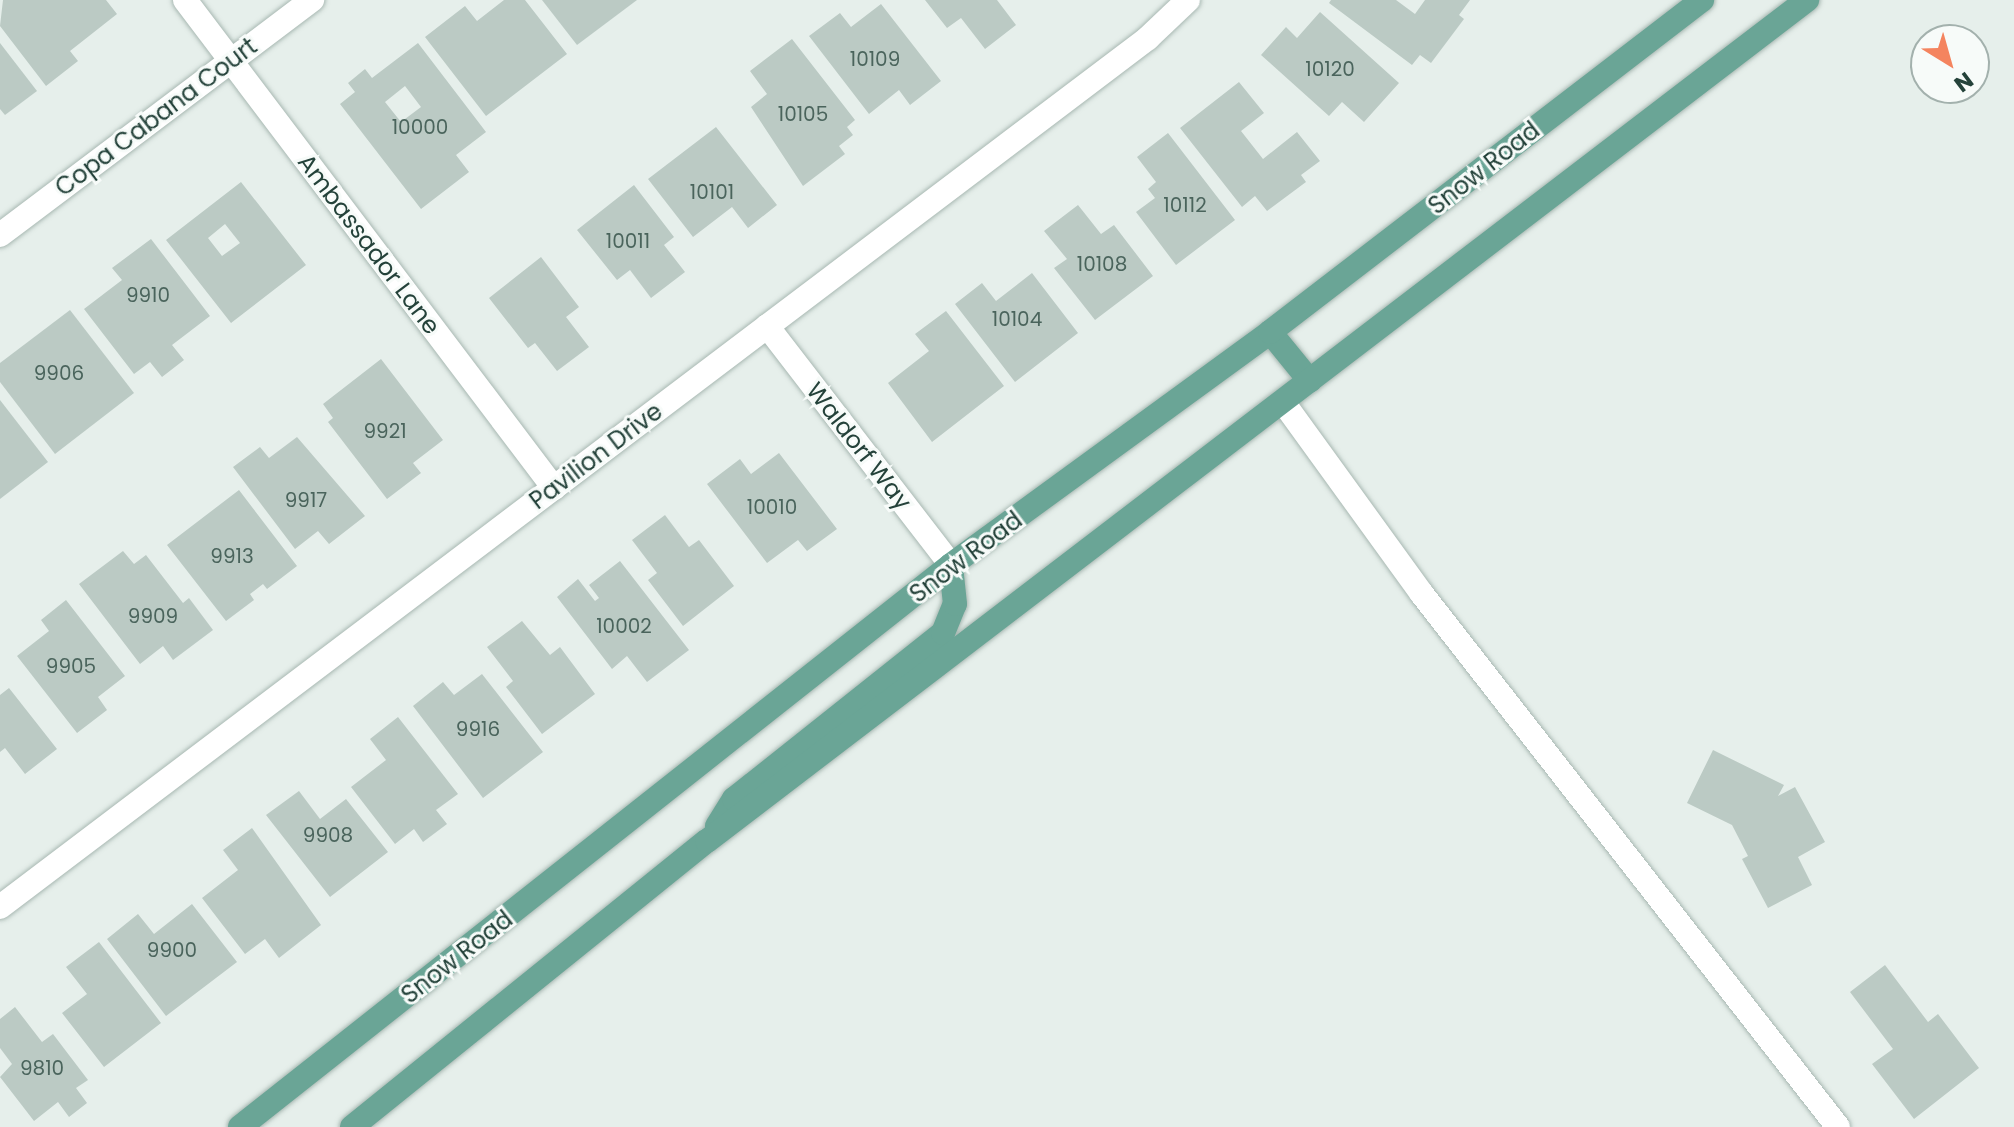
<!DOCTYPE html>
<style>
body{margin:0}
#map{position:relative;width:2014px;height:1127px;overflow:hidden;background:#e6efeb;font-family:Poppins,sans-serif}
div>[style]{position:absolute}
.building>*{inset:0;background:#bbcac4}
.roads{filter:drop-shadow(0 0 2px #a8b8b2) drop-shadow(0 0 2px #a8b8b2)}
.minor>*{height:24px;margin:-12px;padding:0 12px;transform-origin:12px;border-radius:12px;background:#fff}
.major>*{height:24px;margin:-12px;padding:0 12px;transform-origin:12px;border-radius:12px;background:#6aa596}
span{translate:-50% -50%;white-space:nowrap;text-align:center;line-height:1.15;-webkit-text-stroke:6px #f7fbf9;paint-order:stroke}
.number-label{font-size:20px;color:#4a645c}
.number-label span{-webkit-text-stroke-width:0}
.street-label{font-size:24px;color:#24423a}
.north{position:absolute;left:1910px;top:24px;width:80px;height:80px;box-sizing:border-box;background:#f7fbf9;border:2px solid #a3b1ad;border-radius:50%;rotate:143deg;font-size:22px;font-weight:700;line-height:32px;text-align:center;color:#24423a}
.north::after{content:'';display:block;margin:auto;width:28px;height:36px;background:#f4845f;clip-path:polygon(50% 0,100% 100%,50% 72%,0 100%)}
</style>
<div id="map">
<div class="building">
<div style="clip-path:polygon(3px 0,106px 0,117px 14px,70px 51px,78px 61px,46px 86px,0 26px)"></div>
<div style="clip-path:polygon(504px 0,525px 0,567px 54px,486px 116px,425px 37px,465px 6px,477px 21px)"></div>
<div style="clip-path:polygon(542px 0,637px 0,577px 45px)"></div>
<div style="clip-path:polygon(925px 0,997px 0,1016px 25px,985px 49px,961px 18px,947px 28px)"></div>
<div style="clip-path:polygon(1331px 0,1396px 0,1415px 14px,1425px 0,1470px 0,1459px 15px,1464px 19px,1431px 63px,1420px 55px,1412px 65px,1329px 3px)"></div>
<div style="clip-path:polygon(881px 4px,941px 81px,910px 105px,899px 90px,869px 114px,809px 36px,840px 13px,851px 27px)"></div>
<div style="clip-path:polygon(1320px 12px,1399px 83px,1364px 122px,1342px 102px,1329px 116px,1261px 55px,1286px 27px,1297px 38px)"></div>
<div style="clip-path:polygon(792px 39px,855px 120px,847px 127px,853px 135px,839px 146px,845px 154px,803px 186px,751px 107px,767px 94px,750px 71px)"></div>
<div style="clip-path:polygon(0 43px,37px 91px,5px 115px,0 109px)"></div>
<div style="clip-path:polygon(evenodd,418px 43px,486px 132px,456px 155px,469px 172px,421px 209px,340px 104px,355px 92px,348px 83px,365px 69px,372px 78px,418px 43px,405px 86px,421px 107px,401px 122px,385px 102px,405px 86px)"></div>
<div style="clip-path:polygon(1239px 82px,1264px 113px,1241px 131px,1263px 159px,1297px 132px,1320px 161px,1301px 175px,1306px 182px,1267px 211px,1255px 196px,1242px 207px,1180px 128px)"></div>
<div style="clip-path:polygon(716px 127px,777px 205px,748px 228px,732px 207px,693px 237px,648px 179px)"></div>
<div style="clip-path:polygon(1168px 133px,1235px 220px,1176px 265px,1136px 212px,1155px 198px,1148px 189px,1156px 182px,1137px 157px)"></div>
<div style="clip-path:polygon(evenodd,241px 182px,306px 265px,231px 323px,166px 240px,241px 182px,225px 224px,240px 243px,222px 256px,208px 238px,225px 224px)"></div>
<div style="clip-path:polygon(634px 185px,674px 237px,664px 245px,685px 272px,651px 298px,630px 270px,617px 280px,577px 230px)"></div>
<div style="clip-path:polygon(1078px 205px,1101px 234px,1114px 225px,1153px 276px,1095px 320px,1054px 268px,1067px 259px,1044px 231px)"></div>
<div style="clip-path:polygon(151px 239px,210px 316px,172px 345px,184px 360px,162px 377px,150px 362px,134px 374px,84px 309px,122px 280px,112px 268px)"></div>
<div style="clip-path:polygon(541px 257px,579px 307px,566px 317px,589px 347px,557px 371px,535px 343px,528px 348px,489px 298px)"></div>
<div style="clip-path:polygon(1032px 273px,1078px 333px,1015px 382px,955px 304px,982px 283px,996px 301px)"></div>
<div style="clip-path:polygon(70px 310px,134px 393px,55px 454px,0 382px,0 363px)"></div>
<div style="clip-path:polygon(946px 311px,1004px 386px,932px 442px,888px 383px,929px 351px,915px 334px)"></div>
<div style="clip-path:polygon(381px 359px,443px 440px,413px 463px,421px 473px,387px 499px,328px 422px,333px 418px,323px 404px)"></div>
<div style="clip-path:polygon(0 400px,48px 462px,0 499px)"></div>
<div style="clip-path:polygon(297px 437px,365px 516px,329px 544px,318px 531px,295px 549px,233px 467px,260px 447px,269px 458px)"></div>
<div style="clip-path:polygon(779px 453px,837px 529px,807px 551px,798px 540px,767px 563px,707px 484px,740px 459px,751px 474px)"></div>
<div style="clip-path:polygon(239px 490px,297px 566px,267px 589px,263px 584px,250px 594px,254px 600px,226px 621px,167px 545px)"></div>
<div style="clip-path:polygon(665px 515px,689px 547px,699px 540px,734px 586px,683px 626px,648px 580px,657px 573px,632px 540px)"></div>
<div style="clip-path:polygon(123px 551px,134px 564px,146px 555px,183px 603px,189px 598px,213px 630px,173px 660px,163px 646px,140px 664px,79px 584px)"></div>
<div style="clip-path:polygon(620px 561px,689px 650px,647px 682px,627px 656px,612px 669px,557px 597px,578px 579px,595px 601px,599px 598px,589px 585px)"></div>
<div style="clip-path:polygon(66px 600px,125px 676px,98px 697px,107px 710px,77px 733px,17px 656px,49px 631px,41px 620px)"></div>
<div style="clip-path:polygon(522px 621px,550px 655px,560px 647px,595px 694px,542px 734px,506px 687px,513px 681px,487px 647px)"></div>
<div style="clip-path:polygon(482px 674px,543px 752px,483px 798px,413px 706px,443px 682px,454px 695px)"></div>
<div style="clip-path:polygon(9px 688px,57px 749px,25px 774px,5px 748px,0 752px,0 695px)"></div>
<div style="clip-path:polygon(398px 717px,458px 794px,436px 810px,447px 824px,423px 842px,414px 829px,395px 844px,351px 787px,386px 760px,370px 739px)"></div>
<div style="clip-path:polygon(1713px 750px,1784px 785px,1778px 796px,1795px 787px,1825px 842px,1798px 857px,1812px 885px,1768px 908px,1742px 859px,1748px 856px,1732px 825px,1687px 803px)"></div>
<div style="clip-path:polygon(299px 791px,320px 819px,346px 799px,388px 852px,330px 897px,266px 815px)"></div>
<div style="clip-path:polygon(252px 828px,321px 925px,279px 958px,265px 939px,245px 954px,202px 898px,238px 870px,223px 850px)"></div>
<div style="clip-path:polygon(192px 904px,237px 962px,166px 1016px,107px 939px,138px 914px,154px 934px)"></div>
<div style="clip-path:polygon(99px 942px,161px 1023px,104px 1067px,62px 1013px,87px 994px,66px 967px)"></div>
<div style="clip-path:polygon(1885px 965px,1928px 1022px,1938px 1014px,1979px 1068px,1914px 1119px,1872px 1064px,1893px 1049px,1850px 992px)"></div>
<div style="clip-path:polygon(15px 1007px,42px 1042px,53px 1034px,88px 1080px,76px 1088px,87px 1103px,69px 1117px,58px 1102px,34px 1121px,0 1077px,12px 1064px,0 1048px,0 1019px)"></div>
</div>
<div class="roads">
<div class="minor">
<div style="left:185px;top:0;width:612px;rotate:52.91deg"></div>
<div style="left:0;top:235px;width:391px;rotate:-37deg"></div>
<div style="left:767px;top:326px;width:302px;rotate:52.4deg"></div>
<div style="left:1283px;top:402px;width:237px;rotate:54.1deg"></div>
<div style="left:1422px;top:594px;width:676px;rotate:52.03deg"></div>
<div style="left:0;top:907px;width:1440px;rotate:-37.12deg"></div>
<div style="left:1148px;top:38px;width:55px;rotate:-43.5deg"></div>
</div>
<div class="major">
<div style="left:1270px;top:332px;width:63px;rotate:50.8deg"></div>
<div style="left:717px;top:826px;width:32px;rotate:-58deg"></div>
<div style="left:734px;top:799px;width:267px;rotate:-38.5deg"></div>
<div style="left:943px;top:633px;width:31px;rotate:-68deg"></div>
<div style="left:955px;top:604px;width:39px;rotate:-96deg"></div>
<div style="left:240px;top:1127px;width:906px;rotate:-38.32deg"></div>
<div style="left:951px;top:565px;width:395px;rotate:-36.1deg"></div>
<div style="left:1270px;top:332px;width:545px;rotate:-37.54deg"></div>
<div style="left:352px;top:1127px;width:456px;rotate:-38.9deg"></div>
<div style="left:707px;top:841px;width:1385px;rotate:-37.4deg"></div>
</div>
</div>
<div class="number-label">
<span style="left:875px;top:59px">10109</span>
<span style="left:1330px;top:69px">10120</span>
<span style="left:803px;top:114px">10105</span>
<span style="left:420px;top:127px">10000</span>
<span style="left:712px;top:192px">10101</span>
<span style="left:1185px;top:205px">10112</span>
<span style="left:628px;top:241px">10011</span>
<span style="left:1102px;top:264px">10108</span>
<span style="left:148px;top:295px">9910</span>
<span style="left:1017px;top:319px">10104</span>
<span style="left:59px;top:373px">9906</span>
<span style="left:385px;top:431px">9921</span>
<span style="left:306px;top:500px">9917</span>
<span style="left:772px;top:507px">10010</span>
<span style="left:232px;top:556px">9913</span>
<span style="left:153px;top:616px">9909</span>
<span style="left:624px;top:626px">10002</span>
<span style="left:71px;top:666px">9905</span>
<span style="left:478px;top:729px">9916</span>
<span style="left:328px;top:835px">9908</span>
<span style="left:172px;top:950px">9900</span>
<span style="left:42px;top:1068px">9810</span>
</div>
<div class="street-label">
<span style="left:156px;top:117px;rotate:-37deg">Copa Cabana Court</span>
<span style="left:1484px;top:168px;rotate:-38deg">Snow Road</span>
<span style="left:369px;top:244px;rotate:53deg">Ambassador Lane</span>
<span style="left:859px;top:446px;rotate:52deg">Waldorf Way</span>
<span style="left:596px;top:456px;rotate:-37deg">Pavilion Drive</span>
<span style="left:966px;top:557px;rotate:-37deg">Snow Road</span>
<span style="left:457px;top:957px;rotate:-38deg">Snow Road</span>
</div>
<div class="north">N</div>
</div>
